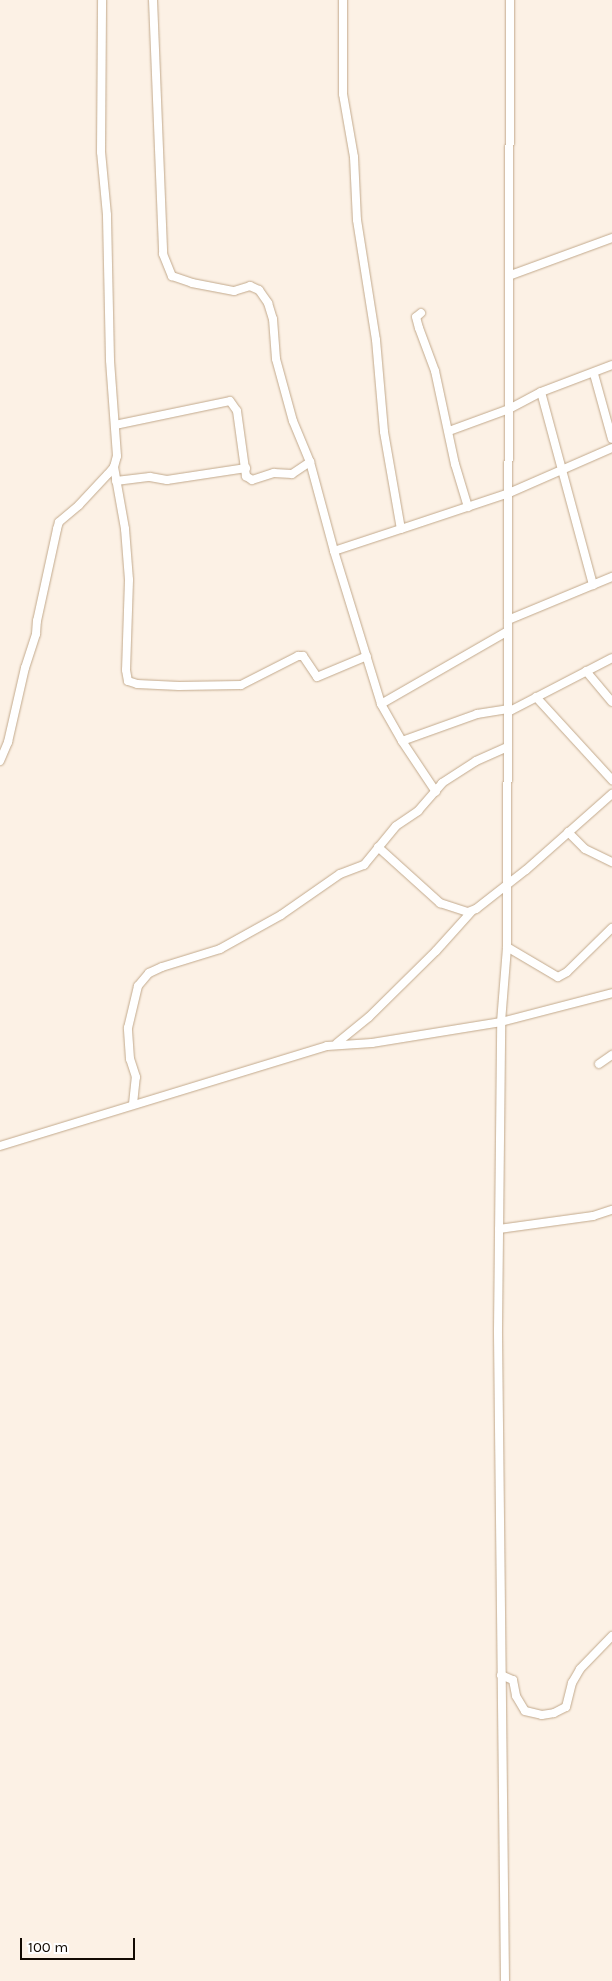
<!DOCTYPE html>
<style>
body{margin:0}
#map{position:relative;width:612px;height:1981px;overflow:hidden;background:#fcf1e5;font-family:Karla,sans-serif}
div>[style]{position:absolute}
.roads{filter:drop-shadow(0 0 1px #c2a98c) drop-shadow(0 0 1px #c2a98c)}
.minor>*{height:8px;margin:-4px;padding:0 4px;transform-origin:4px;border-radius:4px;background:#fff}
span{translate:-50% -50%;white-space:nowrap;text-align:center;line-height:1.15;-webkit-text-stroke:4px #fff;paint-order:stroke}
.scale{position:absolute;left:20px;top:1938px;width:115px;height:22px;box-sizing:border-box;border:2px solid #120a02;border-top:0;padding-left:6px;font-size:15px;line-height:18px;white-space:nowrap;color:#120a02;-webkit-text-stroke:4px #fff;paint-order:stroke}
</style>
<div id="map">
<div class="roads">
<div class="minor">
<div style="left:153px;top:0;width:254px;rotate:87.7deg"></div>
<div style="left:163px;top:254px;width:24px;rotate:68deg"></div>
<div style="left:172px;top:276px;width:21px;rotate:19deg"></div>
<div style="left:192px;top:283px;width:43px;rotate:10.8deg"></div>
<div style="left:234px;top:291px;width:17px;rotate:-17deg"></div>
<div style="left:250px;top:286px;width:10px;rotate:24deg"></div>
<div style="left:259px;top:290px;width:16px;rotate:55deg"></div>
<div style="left:268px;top:303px;width:17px;rotate:73deg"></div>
<div style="left:273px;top:319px;width:40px;rotate:85.7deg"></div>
<div style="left:276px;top:359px;width:64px;rotate:74.7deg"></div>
<div style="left:293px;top:421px;width:44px;rotate:67.5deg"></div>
<div style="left:310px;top:462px;width:92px;rotate:74.9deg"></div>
<div style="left:334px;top:551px;width:160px;rotate:72.9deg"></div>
<div style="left:381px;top:704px;width:43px;rotate:60.4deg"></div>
<div style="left:402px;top:741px;width:61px;rotate:56.3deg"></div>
<div style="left:343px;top:0;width:94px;rotate:90deg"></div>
<div style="left:343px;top:94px;width:64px;rotate:80.1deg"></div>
<div style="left:354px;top:157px;width:63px;rotate:87.3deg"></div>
<div style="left:357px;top:220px;width:121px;rotate:81deg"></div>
<div style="left:376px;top:340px;width:92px;rotate:85deg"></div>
<div style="left:384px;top:432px;width:98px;rotate:80.1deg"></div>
<div style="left:401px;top:529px;width:114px;rotate:-18.4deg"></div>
<div style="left:509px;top:493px;width:112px;rotate:-23.6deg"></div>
<div style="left:511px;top:275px;width:108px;rotate:-20.1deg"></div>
<div style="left:421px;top:313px;width:6px;rotate:141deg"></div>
<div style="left:416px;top:317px;width:11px;rotate:75deg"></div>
<div style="left:419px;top:328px;width:46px;rotate:69.6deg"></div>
<div style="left:435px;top:371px;width:95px;rotate:77.9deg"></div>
<div style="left:455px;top:464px;width:45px;rotate:73.2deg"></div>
<div style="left:594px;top:374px;width:67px;rotate:74.5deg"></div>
<div style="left:541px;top:392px;width:200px;rotate:74.9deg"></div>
<div style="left:115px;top:425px;width:117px;rotate:-11.8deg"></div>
<div style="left:230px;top:401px;width:12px;rotate:55deg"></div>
<div style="left:237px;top:411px;width:66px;rotate:82.1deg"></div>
<div style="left:246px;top:476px;width:7px;rotate:34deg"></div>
<div style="left:252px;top:480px;width:23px;rotate:-18deg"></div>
<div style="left:274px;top:473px;width:18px;rotate:3deg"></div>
<div style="left:292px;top:474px;width:22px;rotate:-34deg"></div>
<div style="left:449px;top:431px;width:64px;rotate:-20.1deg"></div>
<div style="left:509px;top:409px;width:36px;rotate:-28deg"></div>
<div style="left:541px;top:392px;width:76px;rotate:-20.8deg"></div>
<div style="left:114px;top:467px;width:63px;rotate:79.9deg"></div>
<div style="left:125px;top:529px;width:51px;rotate:85.5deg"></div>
<div style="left:129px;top:580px;width:90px;rotate:91.9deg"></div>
<div style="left:126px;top:670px;width:11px;rotate:80deg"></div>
<div style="left:128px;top:681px;width:9px;rotate:18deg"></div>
<div style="left:137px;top:684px;width:42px;rotate:2.7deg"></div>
<div style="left:179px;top:686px;width:62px;rotate:-0.9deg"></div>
<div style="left:241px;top:685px;width:64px;rotate:-27deg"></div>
<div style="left:298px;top:656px;width:5px"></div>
<div style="left:303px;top:656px;width:25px;rotate:56deg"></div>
<div style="left:317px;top:677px;width:54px;rotate:-22.8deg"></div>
<div style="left:116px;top:481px;width:34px;rotate:-7deg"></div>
<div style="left:150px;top:477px;width:17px;rotate:10deg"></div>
<div style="left:167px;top:480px;width:80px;rotate:-8.6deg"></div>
<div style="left:334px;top:551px;width:71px;rotate:-18.2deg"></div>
<div style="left:508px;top:620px;width:113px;rotate:-22.5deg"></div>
<div style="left:586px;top:671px;width:40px;rotate:50deg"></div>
<div style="left:536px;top:697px;width:113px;rotate:47.5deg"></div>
<div style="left:381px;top:704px;width:146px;rotate:-29.9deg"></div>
<div style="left:508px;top:712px;width:117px;rotate:-27.4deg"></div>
<div style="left:402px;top:741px;width:80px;rotate:-19.8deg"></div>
<div style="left:477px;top:714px;width:31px;rotate:-9deg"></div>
<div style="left:0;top:761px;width:21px;rotate:-67deg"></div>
<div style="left:8px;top:742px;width:76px;rotate:-77.1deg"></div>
<div style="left:25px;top:668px;width:36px;rotate:-72deg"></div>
<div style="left:36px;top:634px;width:13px;rotate:-86deg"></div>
<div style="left:37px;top:621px;width:94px;rotate:-77.7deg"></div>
<div style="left:57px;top:529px;width:7px;rotate:-74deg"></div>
<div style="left:59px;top:522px;width:26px;rotate:-40deg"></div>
<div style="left:79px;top:505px;width:42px;rotate:-46.9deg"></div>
<div style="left:108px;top:474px;width:9px;rotate:-49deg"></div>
<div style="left:114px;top:467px;width:11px;rotate:-75deg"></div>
<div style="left:117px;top:456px;width:96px;rotate:-94.2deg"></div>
<div style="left:110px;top:360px;width:145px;rotate:-91.2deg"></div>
<div style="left:107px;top:215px;width:63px;rotate:-95.4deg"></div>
<div style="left:101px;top:152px;width:152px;rotate:-89.6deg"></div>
<div style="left:568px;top:832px;width:24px;rotate:45deg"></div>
<div style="left:585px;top:849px;width:30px;rotate:26deg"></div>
<div style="left:378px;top:847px;width:84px;rotate:42.1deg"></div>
<div style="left:440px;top:903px;width:29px;rotate:18deg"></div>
<div style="left:468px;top:912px;width:9px;rotate:-21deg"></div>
<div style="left:476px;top:909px;width:63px;rotate:-38deg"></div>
<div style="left:526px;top:870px;width:115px;rotate:-41.5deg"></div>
<div style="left:507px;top:947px;width:59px;rotate:30.5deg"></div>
<div style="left:558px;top:977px;width:10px;rotate:-29deg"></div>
<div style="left:567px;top:972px;width:63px;rotate:-44.4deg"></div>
<div style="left:337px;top:1043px;width:41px;rotate:-39.1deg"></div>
<div style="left:369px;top:1017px;width:94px;rotate:-44.6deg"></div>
<div style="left:436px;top:951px;width:54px;rotate:-48deg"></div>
<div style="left:599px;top:1064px;width:16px;rotate:-35deg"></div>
<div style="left:133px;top:1104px;width:27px;rotate:-84deg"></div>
<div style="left:136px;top:1077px;width:19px;rotate:-108deg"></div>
<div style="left:130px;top:1059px;width:31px;rotate:-94deg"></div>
<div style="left:128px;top:1028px;width:43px;rotate:-76.6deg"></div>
<div style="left:138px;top:986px;width:17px;rotate:-50deg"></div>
<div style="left:149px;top:973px;width:14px;rotate:-25deg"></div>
<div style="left:162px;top:967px;width:61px;rotate:-17.2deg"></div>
<div style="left:220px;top:949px;width:70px;rotate:-29.1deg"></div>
<div style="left:281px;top:915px;width:72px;rotate:-34.8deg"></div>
<div style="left:340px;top:874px;width:26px;rotate:-21deg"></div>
<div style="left:364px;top:865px;width:50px;rotate:-50.6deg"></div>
<div style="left:396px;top:826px;width:27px;rotate:-34deg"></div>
<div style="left:418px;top:811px;width:37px;rotate:-49deg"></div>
<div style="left:442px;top:783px;width:40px;rotate:-32.9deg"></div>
<div style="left:476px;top:761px;width:35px;rotate:-24deg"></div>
<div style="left:0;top:1146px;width:342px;rotate:-17deg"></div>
<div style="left:327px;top:1046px;width:45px;rotate:-3.8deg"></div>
<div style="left:372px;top:1043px;width:131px;rotate:-9.2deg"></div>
<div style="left:501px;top:1022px;width:115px;rotate:-14.6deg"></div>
<div style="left:499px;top:1229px;width:95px;rotate:-7.9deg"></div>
<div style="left:593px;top:1216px;width:20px;rotate:-18deg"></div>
<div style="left:501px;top:1675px;width:13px;rotate:23deg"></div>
<div style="left:513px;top:1680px;width:16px;rotate:79deg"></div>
<div style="left:516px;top:1696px;width:17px;rotate:59deg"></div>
<div style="left:525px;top:1711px;width:17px;rotate:13deg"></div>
<div style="left:542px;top:1715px;width:12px;rotate:-9deg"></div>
<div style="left:554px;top:1713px;width:13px;rotate:-27deg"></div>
<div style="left:566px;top:1707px;width:25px;rotate:-76deg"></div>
<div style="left:572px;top:1683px;width:16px;rotate:-60deg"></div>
<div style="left:580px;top:1669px;width:46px;rotate:-45.9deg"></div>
<div style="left:505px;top:1981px;width:651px;rotate:-90.62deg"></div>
<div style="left:498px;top:1330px;width:308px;rotate:-89.4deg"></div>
<div style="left:501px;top:1022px;width:75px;rotate:-85.4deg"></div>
<div style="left:507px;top:947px;width:947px;rotate:-89.82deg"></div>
</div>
</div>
<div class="scale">100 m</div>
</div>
